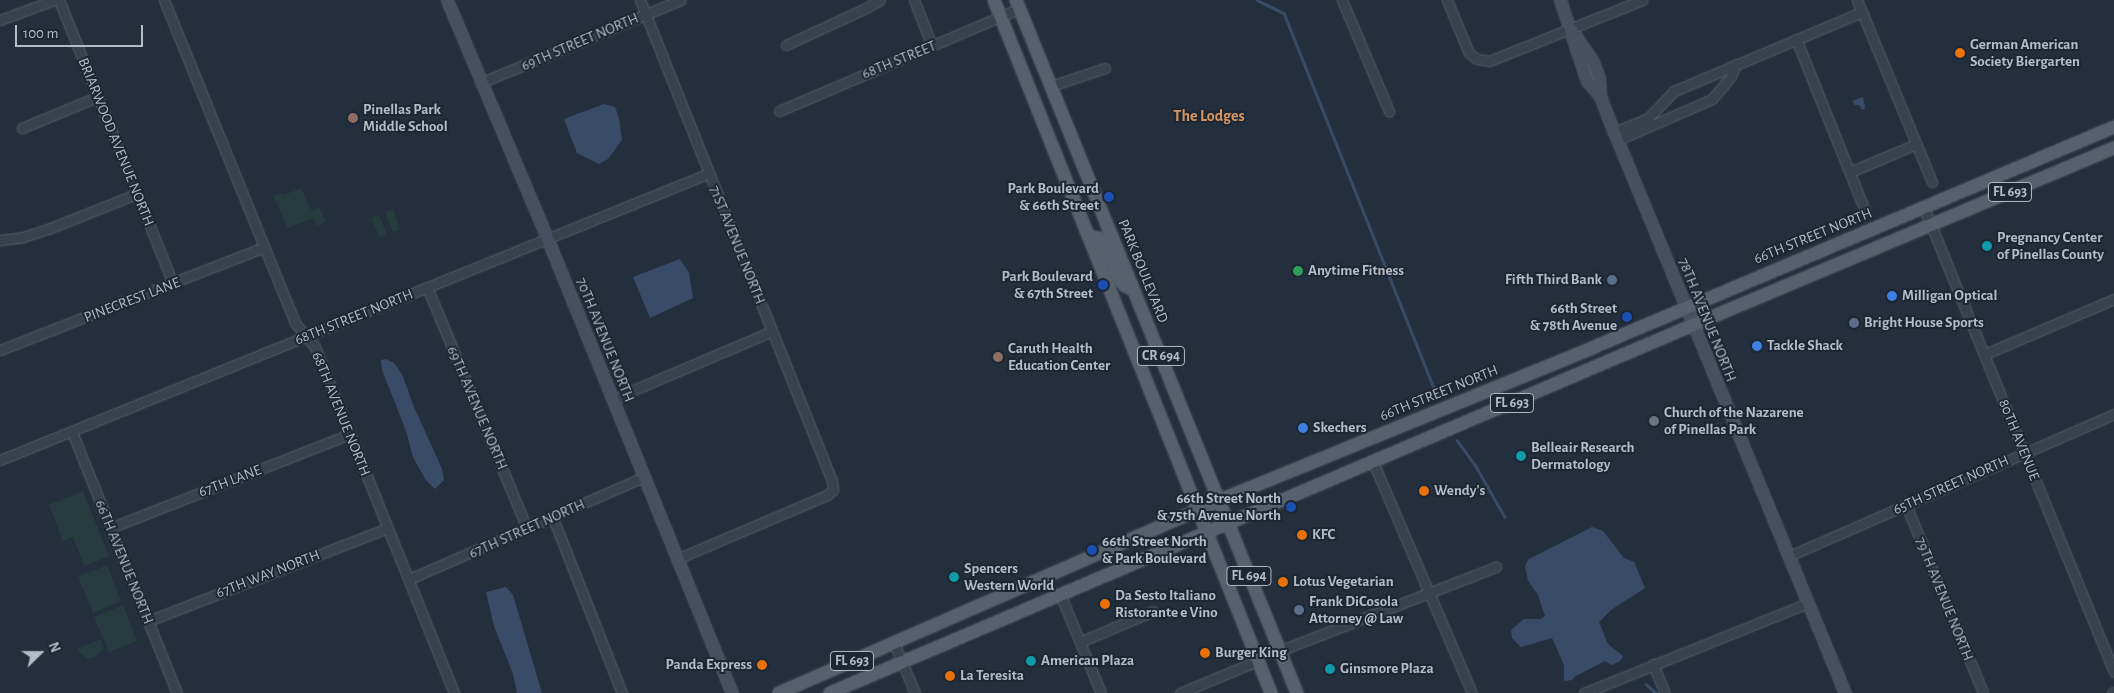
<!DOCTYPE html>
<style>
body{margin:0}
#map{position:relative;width:2114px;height:693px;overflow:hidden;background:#242f3e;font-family:"Alegreya Sans",sans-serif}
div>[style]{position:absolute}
.green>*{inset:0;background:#263c3f}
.water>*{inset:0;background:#394c67}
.stream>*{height:2.5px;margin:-1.25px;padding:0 1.25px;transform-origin:1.25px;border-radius:1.25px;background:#394c67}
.roads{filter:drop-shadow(0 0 1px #565f6c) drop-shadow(0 0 1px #565f6c)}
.street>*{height:9px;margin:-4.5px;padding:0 4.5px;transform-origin:4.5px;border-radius:4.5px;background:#38414e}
.secondary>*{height:11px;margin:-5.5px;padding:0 5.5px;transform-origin:5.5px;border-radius:5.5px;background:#465061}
.primary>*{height:12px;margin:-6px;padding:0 6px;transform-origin:6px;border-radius:6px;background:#56606e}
.dots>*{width:14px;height:14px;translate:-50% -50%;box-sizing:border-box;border:2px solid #1d2633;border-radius:50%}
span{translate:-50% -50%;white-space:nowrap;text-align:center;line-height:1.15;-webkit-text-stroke:4px #1d2633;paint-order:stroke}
.shield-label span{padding:1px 4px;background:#1d2633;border:1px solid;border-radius:4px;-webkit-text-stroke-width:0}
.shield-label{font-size:14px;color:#b4bcc9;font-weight:700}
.street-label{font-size:15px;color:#b4bcc9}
.poi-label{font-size:15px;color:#b4bcc9;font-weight:700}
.left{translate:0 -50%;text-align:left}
.right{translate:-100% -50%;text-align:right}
.neighbourhood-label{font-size:16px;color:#d59563;font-weight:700}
.north{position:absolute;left:15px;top:628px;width:50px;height:50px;-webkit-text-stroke:4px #1d2633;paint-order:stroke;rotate:68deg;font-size:14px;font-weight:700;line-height:20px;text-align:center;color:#b4bcc9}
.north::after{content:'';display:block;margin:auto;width:18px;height:22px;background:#b4bcc9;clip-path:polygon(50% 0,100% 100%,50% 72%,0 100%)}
.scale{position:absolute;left:15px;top:25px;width:128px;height:22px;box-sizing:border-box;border:2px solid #b4bcc9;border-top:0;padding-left:6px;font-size:15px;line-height:18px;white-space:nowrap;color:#b4bcc9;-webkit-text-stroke:4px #1d2633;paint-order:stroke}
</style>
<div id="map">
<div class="green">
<div style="clip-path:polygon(300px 186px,311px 210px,319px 207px,326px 222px,316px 226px,313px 218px,288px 228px,273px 196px,281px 193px,283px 195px,300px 189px)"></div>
<div style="clip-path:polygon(393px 209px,400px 229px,393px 232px,385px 212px)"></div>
<div style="clip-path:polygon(379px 215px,387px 234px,379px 237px,371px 218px)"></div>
<div style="clip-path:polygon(83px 491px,109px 556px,84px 566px,73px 537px,63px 541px,49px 505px)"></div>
<div style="clip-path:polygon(107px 565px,121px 601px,93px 613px,78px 577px)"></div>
<div style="clip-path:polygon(123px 605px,137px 641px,109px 652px,94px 617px)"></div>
<div style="clip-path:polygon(101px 639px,104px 648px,96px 657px,88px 659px,78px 652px,78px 649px)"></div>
</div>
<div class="water">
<div style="clip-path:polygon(1863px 97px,1865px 108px,1862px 110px,1859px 105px,1855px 105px,1852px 101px)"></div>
<div style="clip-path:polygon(604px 104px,615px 107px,619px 118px,622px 140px,608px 159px,599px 164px,577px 153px,564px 119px)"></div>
<div style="clip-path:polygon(680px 259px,689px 273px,693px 298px,650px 318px,633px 277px)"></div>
<div style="clip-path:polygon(386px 359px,394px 363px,402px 374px,414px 407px,442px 469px,444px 480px,435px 489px,425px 479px,413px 457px,406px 431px,382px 370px,381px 360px)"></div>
<div style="clip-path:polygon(1592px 527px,1603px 531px,1624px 558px,1634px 562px,1645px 588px,1611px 610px,1599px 622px,1608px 644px,1623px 656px,1620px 661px,1612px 665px,1605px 661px,1574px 677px,1572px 680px,1564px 681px,1564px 665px,1552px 638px,1521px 647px,1512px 638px,1511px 630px,1524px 619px,1541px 619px,1545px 616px,1538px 595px,1528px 581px,1525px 566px,1529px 559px)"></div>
<div style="clip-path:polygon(506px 587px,513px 595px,542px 693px,517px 693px,513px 674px,494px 626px,486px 592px)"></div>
</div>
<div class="stream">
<div style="left:1257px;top:0;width:30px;rotate:26deg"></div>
<div style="left:1284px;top:13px;width:412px;rotate:68.2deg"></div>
<div style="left:1457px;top:440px;width:34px;rotate:54deg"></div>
<div style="left:1477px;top:468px;width:56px;rotate:60.3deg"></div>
<div style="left:1646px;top:684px;width:13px;rotate:42deg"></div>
</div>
<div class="roads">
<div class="street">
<div style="left:59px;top:0;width:306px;rotate:68.1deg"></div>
<div style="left:164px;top:0;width:349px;rotate:67.9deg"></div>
<div style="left:295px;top:323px;width:31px;rotate:50deg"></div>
<div style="left:315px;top:347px;width:373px;rotate:68.1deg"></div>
<div style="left:640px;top:0;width:518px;rotate:68.24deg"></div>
<div style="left:832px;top:481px;width:9px;rotate:84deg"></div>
<div style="left:833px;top:490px;width:8px;rotate:140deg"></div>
<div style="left:827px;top:495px;width:163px;rotate:156.9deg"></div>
<div style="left:914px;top:0;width:49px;rotate:68.6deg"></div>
<div style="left:1342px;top:0;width:121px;rotate:67.1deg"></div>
<div style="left:1447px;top:0;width:57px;rotate:67.5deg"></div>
<div style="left:1469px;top:53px;width:10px;rotate:37deg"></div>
<div style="left:1477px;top:59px;width:12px;rotate:9deg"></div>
<div style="left:1489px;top:61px;width:165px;rotate:-21.7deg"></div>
<div style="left:1857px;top:0;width:197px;rotate:67.6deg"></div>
<div style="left:0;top:20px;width:58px;rotate:-20.3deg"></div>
<div style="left:1796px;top:39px;width:185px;rotate:68.1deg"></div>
<div style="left:786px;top:45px;width:86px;rotate:-24.8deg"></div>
<div style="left:864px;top:9px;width:18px;rotate:-29deg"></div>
<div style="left:480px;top:83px;width:217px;rotate:-22.5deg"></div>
<div style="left:1051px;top:86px;width:57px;rotate:-18.4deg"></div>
<div style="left:779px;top:111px;width:262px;rotate:-23.1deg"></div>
<div style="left:22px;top:128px;width:81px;rotate:-22.5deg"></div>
<div style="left:1614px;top:132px;width:37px;rotate:-22deg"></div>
<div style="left:1648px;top:118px;width:37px;rotate:-46deg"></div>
<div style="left:1674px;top:91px;width:204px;rotate:-22.8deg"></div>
<div style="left:1618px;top:140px;width:103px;rotate:-23.6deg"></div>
<div style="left:1712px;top:99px;width:30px;rotate:-50deg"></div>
<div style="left:1731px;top:76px;width:13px;rotate:-67deg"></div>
<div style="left:1850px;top:172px;width:72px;rotate:-23deg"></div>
<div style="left:1924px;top:208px;width:501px;rotate:67.73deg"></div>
<div style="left:0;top:240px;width:23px;rotate:-7deg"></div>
<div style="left:23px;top:237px;width:26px;rotate:-18deg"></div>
<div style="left:48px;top:229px;width:95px;rotate:-21.7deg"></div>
<div style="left:427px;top:287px;width:261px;rotate:67.5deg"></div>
<div style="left:0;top:350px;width:283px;rotate:-21.3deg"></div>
<div style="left:1985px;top:354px;width:140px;rotate:-23.1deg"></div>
<div style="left:614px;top:401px;width:10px;rotate:-37deg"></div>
<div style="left:622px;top:395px;width:163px;rotate:-23.1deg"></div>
<div style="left:72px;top:432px;width:281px;rotate:68.1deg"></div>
<div style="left:0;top:460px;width:763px;rotate:-22.02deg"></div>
<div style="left:1373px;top:462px;width:251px;rotate:66.8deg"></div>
<div style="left:1906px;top:505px;width:203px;rotate:67.7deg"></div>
<div style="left:553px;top:518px;width:188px;rotate:68.5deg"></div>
<div style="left:110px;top:528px;width:258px;rotate:-21.4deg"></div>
<div style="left:1789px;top:556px;width:355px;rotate:-23.6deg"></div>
<div style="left:409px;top:579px;width:256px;rotate:-23.5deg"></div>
<div style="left:1060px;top:594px;width:107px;rotate:67.5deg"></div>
<div style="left:148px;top:621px;width:257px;rotate:-21.2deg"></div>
<div style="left:1080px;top:642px;width:79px;rotate:-23deg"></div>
<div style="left:894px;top:643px;width:54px;rotate:67.2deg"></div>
<div style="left:1279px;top:651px;width:233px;rotate:-21.2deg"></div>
<div style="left:1653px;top:664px;width:31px;rotate:68deg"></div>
<div style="left:1180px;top:693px;width:83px;rotate:-22.6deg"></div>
<div style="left:1584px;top:693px;width:241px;rotate:-21.9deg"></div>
<div style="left:2112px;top:693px;width:2px;rotate:-27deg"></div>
</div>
<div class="secondary">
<div style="left:447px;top:0;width:271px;rotate:67.2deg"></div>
<div style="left:552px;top:250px;width:478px;rotate:67.9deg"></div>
<div style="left:1560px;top:0;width:85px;rotate:71.6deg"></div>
<div style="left:1587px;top:81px;width:20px;rotate:49deg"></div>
<div style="left:1571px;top:29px;width:37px;rotate:56deg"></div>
<div style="left:1592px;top:60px;width:18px;rotate:68deg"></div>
<div style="left:1599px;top:77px;width:19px;rotate:87deg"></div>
<div style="left:1600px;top:96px;width:39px;rotate:69deg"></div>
<div style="left:1614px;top:132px;width:607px;rotate:67.62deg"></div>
</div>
<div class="primary">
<div style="left:994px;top:0;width:746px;rotate:68.21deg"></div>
<div style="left:1016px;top:0;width:748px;rotate:67.93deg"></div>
<div style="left:1090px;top:237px;width:9px;rotate:6deg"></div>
<div style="left:1099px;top:238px;width:13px;rotate:51deg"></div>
<div style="left:1107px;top:248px;width:33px;rotate:69deg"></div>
<div style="left:1119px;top:279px;width:9px;rotate:49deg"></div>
<div style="left:1125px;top:286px;width:8px;rotate:23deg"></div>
<div style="left:779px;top:693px;width:481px;rotate:-23.6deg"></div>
<div style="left:1220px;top:500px;width:404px;rotate:-22.2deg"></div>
<div style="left:1594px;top:347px;width:565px;rotate:-22.93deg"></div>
<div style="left:830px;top:693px;width:938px;rotate:-23.09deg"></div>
<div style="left:1693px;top:325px;width:457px;rotate:-22.8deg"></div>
</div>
</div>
<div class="dots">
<div style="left:1960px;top:53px;background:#e8710a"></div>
<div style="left:353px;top:118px;background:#8d6e63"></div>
<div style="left:1109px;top:197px;background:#1a4fb4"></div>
<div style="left:1987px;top:246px;background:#0f9aa8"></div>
<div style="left:1298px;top:271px;background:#2e9e5b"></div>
<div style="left:1612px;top:280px;background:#5c6f8a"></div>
<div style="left:1103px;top:285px;background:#1a4fb4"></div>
<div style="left:1892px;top:296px;background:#3f7fe0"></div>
<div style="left:1627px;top:317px;background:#1a4fb4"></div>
<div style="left:1854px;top:323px;background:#5c6f8a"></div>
<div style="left:1757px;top:346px;background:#3f7fe0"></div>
<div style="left:998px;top:357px;background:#8d6e63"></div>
<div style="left:1654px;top:421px;background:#6b7280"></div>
<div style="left:1303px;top:428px;background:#3f7fe0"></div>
<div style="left:1521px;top:456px;background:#0f9aa8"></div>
<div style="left:1424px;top:491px;background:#e8710a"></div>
<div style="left:1291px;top:507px;background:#1a4fb4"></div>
<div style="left:1302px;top:535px;background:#e8710a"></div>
<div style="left:1092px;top:550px;background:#1a4fb4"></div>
<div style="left:954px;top:577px;background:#0f9aa8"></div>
<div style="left:1283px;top:582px;background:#e8710a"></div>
<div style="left:1105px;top:604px;background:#e8710a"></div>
<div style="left:1299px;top:610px;background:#5c6f8a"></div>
<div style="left:1205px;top:653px;background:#e8710a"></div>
<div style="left:1031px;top:661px;background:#0f9aa8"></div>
<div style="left:762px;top:665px;background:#e8710a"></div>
<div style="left:1330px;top:669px;background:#0f9aa8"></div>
<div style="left:950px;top:676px;background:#e8710a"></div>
</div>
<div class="shield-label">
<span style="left:2010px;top:192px">FL 693</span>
<span style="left:1161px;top:356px">CR 694</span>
<span style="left:1512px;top:403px">FL 693</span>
<span style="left:1249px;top:576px">FL 694</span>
<span style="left:852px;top:661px">FL 693</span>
</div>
<div class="street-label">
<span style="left:580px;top:42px;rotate:-23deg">69TH STREET NORTH</span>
<span style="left:899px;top:60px;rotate:-22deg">68TH STREET</span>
<span style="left:116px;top:142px;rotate:68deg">BRIARWOOD AVENUE NORTH</span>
<span style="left:1813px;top:236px;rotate:-22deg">66TH STREET NORTH</span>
<span style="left:737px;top:245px;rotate:68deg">71ST AVENUE NORTH</span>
<span style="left:1143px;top:271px;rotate:68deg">PARK BOULEVARD</span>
<span style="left:132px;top:300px;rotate:-21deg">PINECREST LANE</span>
<span style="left:354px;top:317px;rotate:-22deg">68TH STREET NORTH</span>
<span style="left:1707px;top:320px;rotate:68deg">78TH AVENUE NORTH</span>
<span style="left:605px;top:340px;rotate:68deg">70TH AVENUE NORTH</span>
<span style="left:1439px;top:393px;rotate:-22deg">66TH STREET NORTH</span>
<span style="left:477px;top:408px;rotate:67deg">69TH AVENUE NORTH</span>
<span style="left:341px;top:414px;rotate:68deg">68TH AVENUE NORTH</span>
<span style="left:2019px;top:440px;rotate:68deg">80TH AVENUE</span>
<span style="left:230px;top:481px;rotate:-21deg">67TH LANE</span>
<span style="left:1951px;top:485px;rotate:-24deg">65TH STREET NORTH</span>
<span style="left:527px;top:529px;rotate:-24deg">67TH STREET NORTH</span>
<span style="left:124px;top:562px;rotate:68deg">66TH AVENUE NORTH</span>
<span style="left:268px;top:574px;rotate:-21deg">67TH WAY NORTH</span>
<span style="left:1944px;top:599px;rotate:68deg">79TH AVENUE NORTH</span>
</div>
<div class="poi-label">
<span class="left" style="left:1970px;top:53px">German American<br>Society Biergarten</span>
<span class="left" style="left:363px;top:118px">Pinellas Park<br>Middle School</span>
<span class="right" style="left:1099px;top:197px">Park Boulevard<br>&amp; 66th Street</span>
<span class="left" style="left:1997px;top:246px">Pregnancy Center<br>of Pinellas County</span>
<span class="left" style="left:1308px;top:271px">Anytime Fitness</span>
<span class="right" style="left:1093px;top:285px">Park Boulevard<br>&amp; 67th Street</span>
<span class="right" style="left:1602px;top:280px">Fifth Third Bank</span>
<span class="left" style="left:1902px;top:296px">Milligan Optical</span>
<span class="right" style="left:1617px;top:317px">66th Street<br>&amp; 78th Avenue</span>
<span class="left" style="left:1864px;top:323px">Bright House Sports</span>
<span class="left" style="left:1767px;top:346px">Tackle Shack</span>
<span class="left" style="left:1008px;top:357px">Caruth Health<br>Education Center</span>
<span class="left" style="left:1664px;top:421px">Church of the Nazarene<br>of Pinellas Park</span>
<span class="left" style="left:1313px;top:428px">Skechers</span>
<span class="left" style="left:1531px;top:456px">Belleair Research<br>Dermatology</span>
<span class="left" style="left:1434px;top:491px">Wendy's</span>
<span class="right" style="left:1281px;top:507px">66th Street North<br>&amp; 75th Avenue North</span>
<span class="left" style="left:1312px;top:535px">KFC</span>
<span class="left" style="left:1102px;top:550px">66th Street North<br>&amp; Park Boulevard</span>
<span class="left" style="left:964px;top:577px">Spencers<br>Western World</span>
<span class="left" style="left:1293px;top:582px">Lotus Vegetarian</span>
<span class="left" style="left:1115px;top:604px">Da Sesto Italiano<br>Ristorante e Vino</span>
<span class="left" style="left:1309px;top:610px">Frank DiCosola<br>Attorney @ Law</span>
<span class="left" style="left:1215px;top:653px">Burger King</span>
<span class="left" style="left:1041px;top:661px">American Plaza</span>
<span class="right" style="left:752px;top:665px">Panda Express</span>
<span class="left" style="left:1340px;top:669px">Ginsmore Plaza</span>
<span class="left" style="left:960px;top:676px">La Teresita</span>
</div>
<div class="neighbourhood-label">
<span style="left:1209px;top:116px">The Lodges</span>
</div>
<div class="north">N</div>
<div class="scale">100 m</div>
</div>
